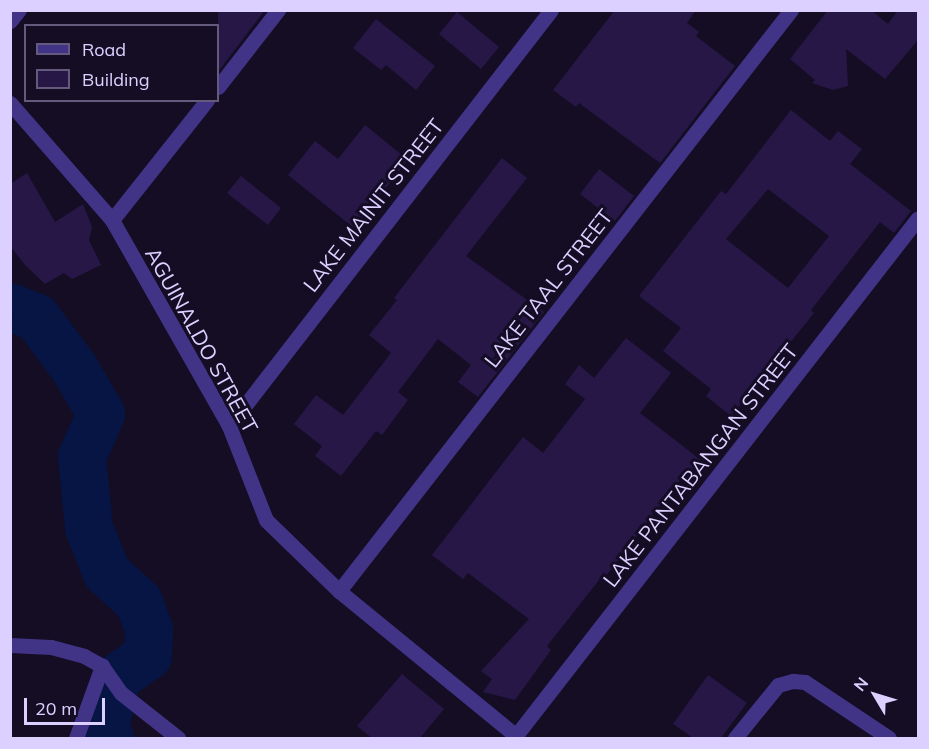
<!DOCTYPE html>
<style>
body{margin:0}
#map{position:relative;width:929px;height:749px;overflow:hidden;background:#140d24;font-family:Mulish,sans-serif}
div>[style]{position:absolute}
.river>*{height:48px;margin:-24px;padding:0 24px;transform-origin:24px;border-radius:24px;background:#061544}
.building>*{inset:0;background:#271747}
.minor>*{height:15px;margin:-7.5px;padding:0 7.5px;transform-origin:7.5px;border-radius:7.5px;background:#413487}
span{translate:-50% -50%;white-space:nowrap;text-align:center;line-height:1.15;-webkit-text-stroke:6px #140d24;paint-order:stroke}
.street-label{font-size:21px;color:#dbd0ff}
.frame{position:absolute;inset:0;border:12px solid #dbd0ff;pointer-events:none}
.legend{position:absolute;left:24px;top:24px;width:195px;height:78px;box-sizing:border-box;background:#140d24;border:2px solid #645b7c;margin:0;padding:8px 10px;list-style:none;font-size:18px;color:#dbd0ff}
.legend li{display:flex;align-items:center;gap:12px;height:30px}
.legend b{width:30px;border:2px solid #645b7c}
.north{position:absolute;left:845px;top:665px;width:60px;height:60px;-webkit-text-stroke:4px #140d24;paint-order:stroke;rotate:308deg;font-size:16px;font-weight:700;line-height:24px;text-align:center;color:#dbd0ff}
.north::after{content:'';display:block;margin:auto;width:21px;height:27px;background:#dbd0ff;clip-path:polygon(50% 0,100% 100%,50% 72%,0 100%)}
.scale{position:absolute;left:24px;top:698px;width:81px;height:27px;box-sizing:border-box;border:3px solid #dbd0ff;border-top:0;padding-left:8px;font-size:18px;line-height:21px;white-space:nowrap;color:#dbd0ff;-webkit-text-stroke:4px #140d24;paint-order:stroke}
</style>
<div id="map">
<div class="river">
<div style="left:10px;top:307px;width:29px;rotate:22deg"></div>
<div style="left:37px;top:318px;width:64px;rotate:53.3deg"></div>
<div style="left:75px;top:369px;width:52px;rotate:60deg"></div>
<div style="left:101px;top:414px;width:47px;rotate:113.8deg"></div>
<div style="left:82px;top:457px;width:71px;rotate:84.4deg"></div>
<div style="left:89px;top:528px;width:48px;rotate:68.2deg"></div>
<div style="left:107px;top:573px;width:43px;rotate:42.2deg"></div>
<div style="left:139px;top:602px;width:29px;rotate:70deg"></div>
<div style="left:149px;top:629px;width:27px;rotate:92deg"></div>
<div style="left:148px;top:656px;width:38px;rotate:145deg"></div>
<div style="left:117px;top:678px;width:50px;rotate:103.8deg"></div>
<div style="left:105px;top:727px;width:12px;rotate:66deg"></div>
</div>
<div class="building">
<div style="clip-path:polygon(218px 10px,265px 10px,218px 72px)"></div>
<div style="clip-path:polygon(615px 10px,696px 10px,687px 23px,699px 32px,696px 36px,735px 66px,660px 163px,579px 103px,576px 107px,553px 90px)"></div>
<div style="clip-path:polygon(828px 10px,871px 10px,888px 24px,898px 10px,918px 10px,918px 40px,885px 79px,846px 49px,848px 86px,833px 90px,812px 83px,815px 80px,790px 59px)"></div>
<div style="clip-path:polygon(457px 12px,499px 47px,481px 69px,439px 34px)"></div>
<div style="clip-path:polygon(376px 19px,435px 66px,416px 90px,386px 65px,381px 70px,353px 48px)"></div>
<div style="clip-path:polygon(evenodd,791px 110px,830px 141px,838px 131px,862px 149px,850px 164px,911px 211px,894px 233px,880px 222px,811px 310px,814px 313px,731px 416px,706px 396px,711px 389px,663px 351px,681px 328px,639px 296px,721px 191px,726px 194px,791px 110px,768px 189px,829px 236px,788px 288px,726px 239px,768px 189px)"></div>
<div style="clip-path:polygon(365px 125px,408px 160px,354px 228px,288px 175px,315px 141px,338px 159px)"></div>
<div style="clip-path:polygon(502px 158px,527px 178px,466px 256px,544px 312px,478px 397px,458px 382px,471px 365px,438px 339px,398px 392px,408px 400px,382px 435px,376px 431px,341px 476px,315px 456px,322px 446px,294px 424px,316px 395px,343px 415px,391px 353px,369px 335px,397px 300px,394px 298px)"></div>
<div style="clip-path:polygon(599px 169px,634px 196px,615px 221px,580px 194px)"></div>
<div style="clip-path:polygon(27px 173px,55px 222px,83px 204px,92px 227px,89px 240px,101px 265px,72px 279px,64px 273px,45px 284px,25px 265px,10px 246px,10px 184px)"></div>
<div style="clip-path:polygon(241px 176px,281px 208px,268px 225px,227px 193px)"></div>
<div style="clip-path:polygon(626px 338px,671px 373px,640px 413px,706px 464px,692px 482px,683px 476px,605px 577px,603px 575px,547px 646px,551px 650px,515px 700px,483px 692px,492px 679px,481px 671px,529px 619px,468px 573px,463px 579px,432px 555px,523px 437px,543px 453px,585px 399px,565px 384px,579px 365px,594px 378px)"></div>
<div style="clip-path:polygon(402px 674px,444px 709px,420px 738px,372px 738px,357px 726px)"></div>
<div style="clip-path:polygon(708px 675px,747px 703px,721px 738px,693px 738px,673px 724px)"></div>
</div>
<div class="minor">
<div style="left:10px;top:21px;width:14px;rotate:-51deg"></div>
<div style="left:218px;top:87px;width:98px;rotate:-52.1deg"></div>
<div style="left:10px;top:103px;width:155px;rotate:48.9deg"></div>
<div style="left:112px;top:220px;width:237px;rotate:60.4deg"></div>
<div style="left:229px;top:426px;width:101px;rotate:68.5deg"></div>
<div style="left:266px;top:520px;width:102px;rotate:44.2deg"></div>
<div style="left:339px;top:591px;width:229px;rotate:39.3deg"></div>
<div style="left:112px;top:220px;width:153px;rotate:-51.6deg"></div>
<div style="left:229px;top:426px;width:526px;rotate:-52.26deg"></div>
<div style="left:339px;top:591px;width:736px;rotate:-52.12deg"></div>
<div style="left:10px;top:645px;width:41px;rotate:2.8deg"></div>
<div style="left:51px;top:647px;width:34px;rotate:15deg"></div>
<div style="left:84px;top:656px;width:21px;rotate:29deg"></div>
<div style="left:102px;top:666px;width:33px;rotate:55deg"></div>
<div style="left:121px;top:693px;width:73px;rotate:38.3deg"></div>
<div style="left:76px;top:738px;width:77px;rotate:-70.1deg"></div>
<div style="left:514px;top:738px;width:658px;rotate:-52.16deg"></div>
<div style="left:735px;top:738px;width:68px;rotate:-50.9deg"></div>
<div style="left:778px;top:685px;width:16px;rotate:-15deg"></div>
<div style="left:793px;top:681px;width:12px;rotate:5deg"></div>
<div style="left:805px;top:682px;width:101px;rotate:33.7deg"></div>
</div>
<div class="street-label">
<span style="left:373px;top:205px;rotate:-52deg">LAKE MAINIT STREET</span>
<span style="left:548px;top:288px;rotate:-52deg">LAKE TAAL STREET</span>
<span style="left:202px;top:340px;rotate:61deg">AGUINALDO STREET</span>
<span style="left:700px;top:465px;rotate:-52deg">LAKE PANTABANGAN STREET</span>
</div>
<div class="frame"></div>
<ul class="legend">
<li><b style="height:8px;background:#413487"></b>Road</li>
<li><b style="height:16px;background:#271747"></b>Building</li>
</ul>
<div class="north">N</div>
<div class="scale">20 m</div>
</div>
